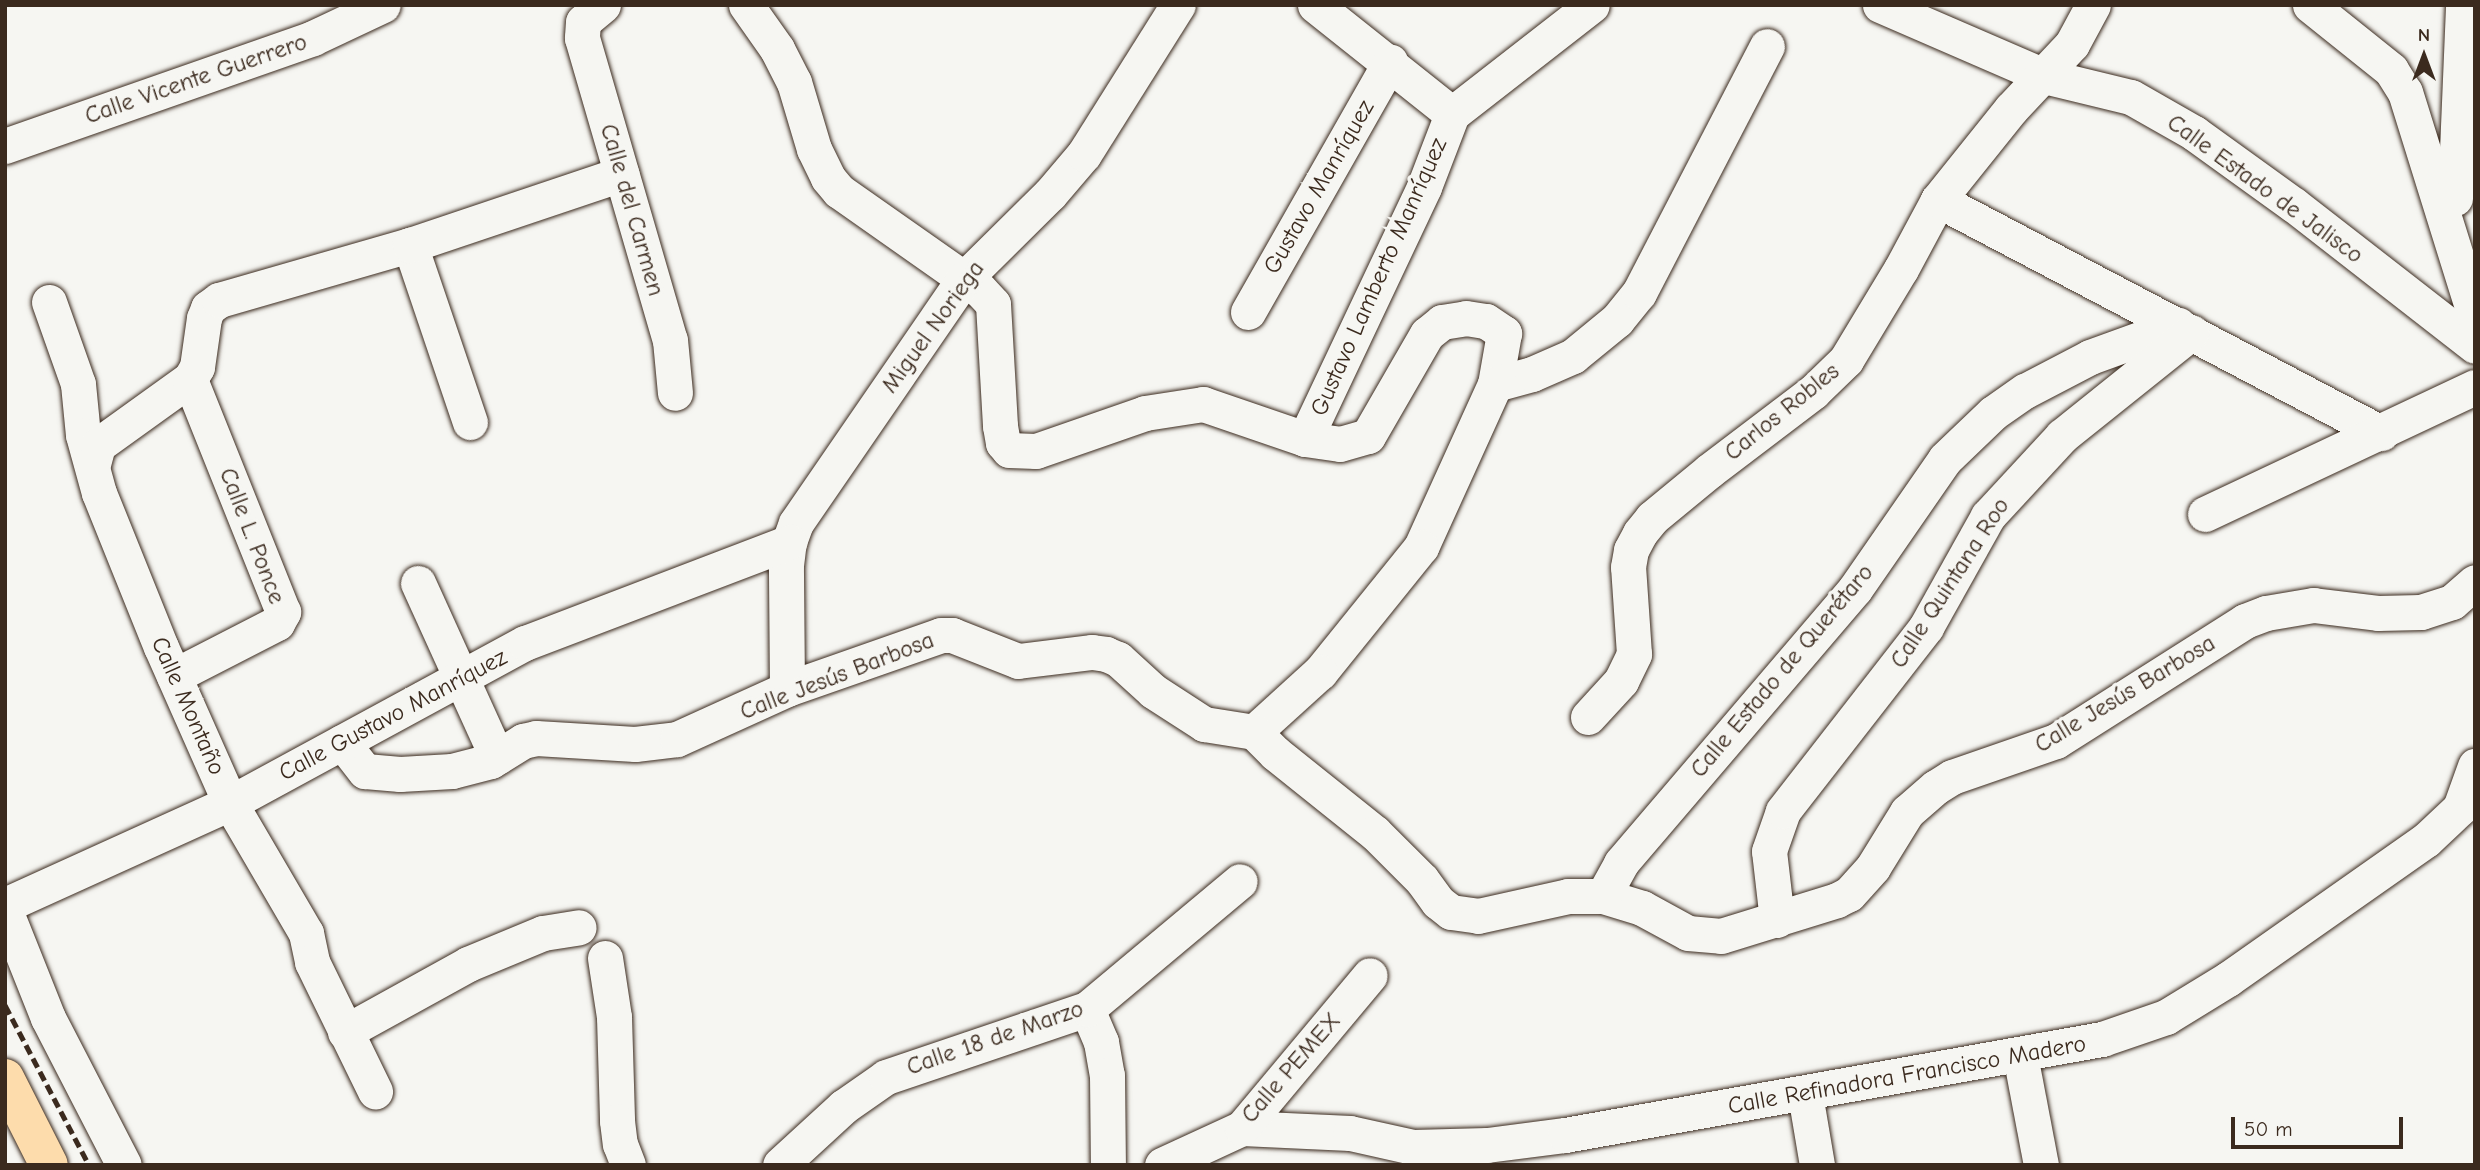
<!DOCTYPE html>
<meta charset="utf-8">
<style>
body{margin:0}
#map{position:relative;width:2480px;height:1170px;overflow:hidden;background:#f6f6f2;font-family:"Comic Neue",sans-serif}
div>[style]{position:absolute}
.roads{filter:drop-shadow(0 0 2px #3b2a1e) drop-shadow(0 0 2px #3b2a1e)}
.minor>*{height:35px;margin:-17.5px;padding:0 17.5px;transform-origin:17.5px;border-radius:17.5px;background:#f6f6f2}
.highway>*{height:38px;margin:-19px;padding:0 19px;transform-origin:19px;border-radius:19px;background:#fddcac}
.rail>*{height:5px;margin-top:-2.5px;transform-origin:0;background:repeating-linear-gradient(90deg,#3b2a1e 0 10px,transparent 0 15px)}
span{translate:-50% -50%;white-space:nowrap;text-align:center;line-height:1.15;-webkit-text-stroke:7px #f6f6f2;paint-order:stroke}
.street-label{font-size:24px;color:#3b2a1e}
.frame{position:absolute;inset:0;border:7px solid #3b2a1e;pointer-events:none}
.north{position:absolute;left:2389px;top:21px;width:70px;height:70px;-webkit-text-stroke:5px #f6f6f2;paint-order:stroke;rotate:0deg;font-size:19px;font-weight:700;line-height:28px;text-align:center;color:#3b2a1e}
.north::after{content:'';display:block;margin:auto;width:24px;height:32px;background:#3b2a1e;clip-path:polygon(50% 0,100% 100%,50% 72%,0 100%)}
.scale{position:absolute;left:2231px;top:1117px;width:172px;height:32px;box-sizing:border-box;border:4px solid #3b2a1e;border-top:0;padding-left:9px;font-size:21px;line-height:24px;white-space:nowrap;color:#3b2a1e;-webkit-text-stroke:5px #f6f6f2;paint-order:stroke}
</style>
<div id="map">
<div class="roads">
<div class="minor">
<div style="left:603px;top:5px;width:26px;rotate:140deg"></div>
<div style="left:583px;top:22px;width:16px;rotate:94deg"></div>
<div style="left:582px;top:38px;width:315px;rotate:73.8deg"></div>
<div style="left:670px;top:340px;width:53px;rotate:84.6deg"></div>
<div style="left:746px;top:5px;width:54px;rotate:54.8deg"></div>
<div style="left:777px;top:49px;width:37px;rotate:63deg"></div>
<div style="left:794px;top:82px;width:70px;rotate:73.4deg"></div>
<div style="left:814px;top:149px;width:32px;rotate:64deg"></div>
<div style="left:828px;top:178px;width:17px;rotate:50deg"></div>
<div style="left:839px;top:191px;width:172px;rotate:35.1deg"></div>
<div style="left:980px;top:290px;width:19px;rotate:47deg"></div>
<div style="left:993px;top:304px;width:122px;rotate:86.7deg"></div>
<div style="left:1000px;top:426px;width:17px;rotate:80deg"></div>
<div style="left:1003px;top:443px;width:9px;rotate:49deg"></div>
<div style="left:1009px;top:450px;width:27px;rotate:2deg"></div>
<div style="left:1036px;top:451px;width:115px;rotate:-19.2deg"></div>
<div style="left:1145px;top:413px;width:59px;rotate:-8.8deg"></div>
<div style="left:1203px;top:404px;width:108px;rotate:18.9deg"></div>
<div style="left:1305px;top:439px;width:35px;rotate:8deg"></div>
<div style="left:1340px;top:444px;width:29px;rotate:-16deg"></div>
<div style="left:1368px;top:436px;width:118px;rotate:-60deg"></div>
<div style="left:1427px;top:334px;width:19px;rotate:-39deg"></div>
<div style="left:1442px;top:322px;width:24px;rotate:-9deg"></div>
<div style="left:1466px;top:318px;width:20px;rotate:9deg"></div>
<div style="left:1486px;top:321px;width:22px;rotate:34deg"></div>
<div style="left:1504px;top:333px;width:52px;rotate:100deg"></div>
<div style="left:1495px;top:384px;width:179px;rotate:114.4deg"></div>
<div style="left:1421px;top:547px;width:161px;rotate:128.9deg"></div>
<div style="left:1320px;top:672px;width:89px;rotate:137.7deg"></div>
<div style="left:1315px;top:5px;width:175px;rotate:38.5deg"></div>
<div style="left:1452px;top:114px;width:177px;rotate:-37.9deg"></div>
<div style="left:1880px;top:5px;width:179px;rotate:23.4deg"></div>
<div style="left:2044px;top:76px;width:89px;rotate:13.6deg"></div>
<div style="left:2131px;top:97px;width:73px;rotate:29.7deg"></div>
<div style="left:2194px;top:133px;width:123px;rotate:35.8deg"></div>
<div style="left:2294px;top:205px;width:229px;rotate:37.9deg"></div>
<div style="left:2310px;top:5px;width:104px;rotate:38.7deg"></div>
<div style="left:2391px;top:70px;width:26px;rotate:58deg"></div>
<div style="left:2405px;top:92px;width:236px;rotate:72.7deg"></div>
<div style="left:5px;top:146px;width:326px;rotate:-19.3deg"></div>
<div style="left:313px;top:38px;width:77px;rotate:-25.2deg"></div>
<div style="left:2455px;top:198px;width:193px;rotate:-87.6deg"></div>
<div style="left:1938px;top:200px;width:501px;rotate:27.74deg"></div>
<div style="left:410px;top:245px;width:187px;rotate:71.3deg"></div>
<div style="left:49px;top:302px;width:87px;rotate:70.5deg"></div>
<div style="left:78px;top:384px;width:51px;rotate:84.4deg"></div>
<div style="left:83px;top:435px;width:60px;rotate:74.6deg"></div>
<div style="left:99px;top:493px;width:166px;rotate:68.1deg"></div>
<div style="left:161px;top:647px;width:171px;rotate:66.1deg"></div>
<div style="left:230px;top:803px;width:151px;rotate:59.7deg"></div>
<div style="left:306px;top:933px;width:30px;rotate:78deg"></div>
<div style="left:312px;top:962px;width:144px;rotate:64deg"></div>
<div style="left:1248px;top:312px;width:288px;rotate:-60.4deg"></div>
<div style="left:1495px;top:384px;width:38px;rotate:-15deg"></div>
<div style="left:1532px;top:374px;width:45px;rotate:-23.7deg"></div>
<div style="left:1573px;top:356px;width:57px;rotate:-39.3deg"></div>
<div style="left:1617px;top:320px;width:35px;rotate:-51deg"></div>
<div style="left:1639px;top:293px;width:278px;rotate:-62.6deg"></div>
<div style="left:1305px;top:439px;width:279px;rotate:-64.7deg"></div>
<div style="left:1424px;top:187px;width:78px;rotate:-69deg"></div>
<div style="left:93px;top:464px;width:20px;rotate:-75deg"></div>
<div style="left:98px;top:445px;width:113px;rotate:-35.7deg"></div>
<div style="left:190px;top:379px;width:14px;rotate:-60deg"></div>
<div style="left:197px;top:367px;width:49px;rotate:-81.9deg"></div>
<div style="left:204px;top:318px;width:11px;rotate:-68deg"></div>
<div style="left:208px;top:308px;width:14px;rotate:-36deg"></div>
<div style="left:219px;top:300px;width:199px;rotate:-16.1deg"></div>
<div style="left:410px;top:245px;width:223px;rotate:-18.6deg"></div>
<div style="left:2205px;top:514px;width:298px;rotate:-25.2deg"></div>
<div style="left:418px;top:583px;width:191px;rotate:65.6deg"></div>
<div style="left:174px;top:676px;width:116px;rotate:-27.2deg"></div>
<div style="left:277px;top:623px;width:13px;rotate:-61deg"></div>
<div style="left:283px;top:612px;width:251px;rotate:-111.8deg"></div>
<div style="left:787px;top:689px;width:124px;rotate:-90.5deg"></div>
<div style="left:786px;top:565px;width:23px;rotate:-83deg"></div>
<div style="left:789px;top:542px;width:20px;rotate:-70deg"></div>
<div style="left:796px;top:523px;width:295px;rotate:-55.5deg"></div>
<div style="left:963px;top:280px;width:122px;rotate:-44.7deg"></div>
<div style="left:1050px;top:194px;width:52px;rotate:-49.6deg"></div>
<div style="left:1084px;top:154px;width:176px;rotate:-57.8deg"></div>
<div style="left:1588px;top:717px;width:49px;rotate:-47.5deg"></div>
<div style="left:1621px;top:681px;width:30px;rotate:-64deg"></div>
<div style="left:1634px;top:654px;width:87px;rotate:-93.9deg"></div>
<div style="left:1628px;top:567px;width:17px;rotate:-80deg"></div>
<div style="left:1631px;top:550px;width:19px;rotate:-62deg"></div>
<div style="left:1640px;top:533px;width:19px;rotate:-51deg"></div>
<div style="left:1652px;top:518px;width:74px;rotate:-39.5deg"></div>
<div style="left:1709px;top:471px;width:131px;rotate:-37.2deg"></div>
<div style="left:1813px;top:392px;width:46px;rotate:-44.1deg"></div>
<div style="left:1846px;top:360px;width:106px;rotate:-58.9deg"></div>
<div style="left:1901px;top:269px;width:78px;rotate:-61.8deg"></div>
<div style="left:1938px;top:200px;width:117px;rotate:-51.3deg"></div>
<div style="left:2011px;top:109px;width:89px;rotate:-46.8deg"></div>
<div style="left:2072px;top:44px;width:44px;rotate:-61.7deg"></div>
<div style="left:342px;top:742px;width:37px;rotate:52deg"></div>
<div style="left:365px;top:771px;width:35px;rotate:5deg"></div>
<div style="left:400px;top:774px;width:52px;rotate:-3.3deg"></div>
<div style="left:452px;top:771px;width:40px;rotate:-14.4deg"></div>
<div style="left:491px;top:761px;width:38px;rotate:-32deg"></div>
<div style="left:523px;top:741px;width:13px;rotate:-13deg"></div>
<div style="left:536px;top:738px;width:99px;rotate:3.5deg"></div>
<div style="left:635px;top:744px;width:42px;rotate:-6.8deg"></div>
<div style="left:677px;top:739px;width:121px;rotate:-24.4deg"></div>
<div style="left:787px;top:689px;width:163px;rotate:-19.3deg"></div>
<div style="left:941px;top:635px;width:11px"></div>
<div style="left:952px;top:635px;width:71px;rotate:21.5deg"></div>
<div style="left:1018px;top:661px;width:75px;rotate:-6.9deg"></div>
<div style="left:1092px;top:652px;width:14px;rotate:8deg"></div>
<div style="left:1106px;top:654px;width:13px;rotate:23deg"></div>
<div style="left:1118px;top:659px;width:47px;rotate:42.4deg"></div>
<div style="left:1153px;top:691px;width:61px;rotate:32.9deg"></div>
<div style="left:1204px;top:724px;width:51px;rotate:9.1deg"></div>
<div style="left:1254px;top:732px;width:30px;rotate:45deg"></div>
<div style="left:1275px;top:753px;width:128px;rotate:38.7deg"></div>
<div style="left:1375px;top:833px;width:66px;rotate:45deg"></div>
<div style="left:1422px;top:880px;width:27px;rotate:54deg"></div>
<div style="left:1438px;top:902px;width:16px;rotate:38deg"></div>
<div style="left:1451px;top:912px;width:27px;rotate:8deg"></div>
<div style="left:1478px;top:916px;width:92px;rotate:-12.5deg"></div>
<div style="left:1568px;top:896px;width:35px"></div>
<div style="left:1603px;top:896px;width:41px;rotate:17.1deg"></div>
<div style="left:1642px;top:908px;width:52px;rotate:28.5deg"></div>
<div style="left:1688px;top:933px;width:33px;rotate:5deg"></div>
<div style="left:1721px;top:936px;width:121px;rotate:-17.2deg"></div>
<div style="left:1837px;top:900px;width:13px;rotate:-27deg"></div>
<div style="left:1849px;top:894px;width:36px;rotate:-48deg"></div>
<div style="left:1873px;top:867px;width:65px;rotate:-58.3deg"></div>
<div style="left:1907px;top:812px;width:38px;rotate:-41deg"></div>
<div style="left:1936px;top:787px;width:19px;rotate:-32deg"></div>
<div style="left:1952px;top:777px;width:110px;rotate:-19.1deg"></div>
<div style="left:2056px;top:741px;width:224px;rotate:-32.4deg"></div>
<div style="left:2245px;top:621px;width:22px;rotate:-21deg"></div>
<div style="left:2266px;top:613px;width:48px;rotate:-9.7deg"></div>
<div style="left:2313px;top:605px;width:65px;rotate:7deg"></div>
<div style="left:2378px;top:613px;width:43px;rotate:-1.3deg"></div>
<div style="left:2421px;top:612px;width:33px;rotate:-18deg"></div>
<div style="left:2452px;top:602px;width:30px;rotate:-41deg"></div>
<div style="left:1603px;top:896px;width:38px;rotate:-61deg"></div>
<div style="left:1621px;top:863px;width:360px;rotate:-49.5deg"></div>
<div style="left:1855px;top:589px;width:158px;rotate:-55.3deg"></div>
<div style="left:1945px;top:459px;width:66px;rotate:-43.8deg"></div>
<div style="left:1993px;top:413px;width:39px;rotate:-35deg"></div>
<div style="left:2025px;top:391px;width:73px;rotate:-27.6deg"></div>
<div style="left:2090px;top:357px;width:94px;rotate:-20deg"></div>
<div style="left:5px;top:905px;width:247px;rotate:-24.4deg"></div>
<div style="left:230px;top:803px;width:336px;rotate:-28.5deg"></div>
<div style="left:525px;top:643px;width:283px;rotate:-20.9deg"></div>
<div style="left:5px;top:910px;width:116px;rotate:68.3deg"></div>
<div style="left:48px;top:1018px;width:165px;rotate:62.7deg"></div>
<div style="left:1777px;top:920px;width:69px;rotate:-96.6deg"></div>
<div style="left:1769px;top:851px;width:42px;rotate:-70.7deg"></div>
<div style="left:1783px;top:811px;width:233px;rotate:-52.1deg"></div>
<div style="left:1926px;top:627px;width:127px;rotate:-60.8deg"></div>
<div style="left:1988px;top:516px;width:109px;rotate:-47.2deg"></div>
<div style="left:2062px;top:436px;width:166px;rotate:-38.7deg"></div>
<div style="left:605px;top:958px;width:60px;rotate:81.3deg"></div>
<div style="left:614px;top:1017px;width:104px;rotate:88.3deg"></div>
<div style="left:617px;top:1121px;width:23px;rotate:83deg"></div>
<div style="left:620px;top:1144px;width:22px;rotate:69deg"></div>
<div style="left:1087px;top:1009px;width:36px;rotate:67deg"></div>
<div style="left:1101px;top:1042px;width:34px;rotate:80deg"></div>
<div style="left:1107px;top:1075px;width:90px;rotate:89.4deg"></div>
<div style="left:345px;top:1032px;width:141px;rotate:-28.9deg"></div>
<div style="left:468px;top:964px;width:81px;rotate:-22.5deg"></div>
<div style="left:543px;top:933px;width:36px;rotate:-9deg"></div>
<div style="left:2020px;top:1055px;width:112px;rotate:79.2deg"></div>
<div style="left:1805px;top:1094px;width:72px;rotate:80.4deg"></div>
<div style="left:1242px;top:1128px;width:108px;rotate:2.7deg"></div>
<div style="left:1350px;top:1133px;width:65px;rotate:12.5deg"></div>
<div style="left:1413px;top:1147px;width:74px;rotate:-1.5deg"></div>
<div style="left:1487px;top:1145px;width:79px;rotate:-7.3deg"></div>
<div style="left:1565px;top:1135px;width:546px;rotate:-10.14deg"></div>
<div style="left:2102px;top:1039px;width:68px;rotate:-19deg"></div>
<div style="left:2166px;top:1017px;width:73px;rotate:-31.5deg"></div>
<div style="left:2228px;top:979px;width:242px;rotate:-35.1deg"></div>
<div style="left:2426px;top:840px;width:47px;rotate:-43.3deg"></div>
<div style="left:2460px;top:808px;width:45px;rotate:-70.3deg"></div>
<div style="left:780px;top:1165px;width:86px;rotate:-42.6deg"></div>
<div style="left:843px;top:1107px;width:52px;rotate:-34.9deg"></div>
<div style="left:886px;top:1077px;width:212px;rotate:-18.7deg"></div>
<div style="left:1087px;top:1009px;width:199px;rotate:-39.9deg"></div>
<div style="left:1162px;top:1165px;width:88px;rotate:-24.8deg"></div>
<div style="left:1242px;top:1128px;width:199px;rotate:-50.1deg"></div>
</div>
<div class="highway">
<div style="left:5px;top:1078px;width:97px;rotate:63.2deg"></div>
</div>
</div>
<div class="rail">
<div style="left:5px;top:1005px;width:181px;rotate:62.3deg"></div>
</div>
<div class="street-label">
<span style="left:196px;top:79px;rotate:-19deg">Calle Vicente Guerrero</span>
<span style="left:1319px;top:187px;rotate:-60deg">Gustavo Manríquez</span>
<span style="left:2265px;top:189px;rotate:36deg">Calle Estado de Jalisco</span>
<span style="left:632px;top:210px;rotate:74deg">Calle del Carmen</span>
<span style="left:1379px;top:277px;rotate:-66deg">Gustavo Lamberto Manríquez</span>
<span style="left:933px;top:327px;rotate:-54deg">Miguel Noriega</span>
<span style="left:1782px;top:412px;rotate:-39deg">Carlos Robles</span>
<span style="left:252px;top:536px;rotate:69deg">Calle L. Ponce</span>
<span style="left:1950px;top:583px;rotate:-57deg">Calle Quintana Roo</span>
<span style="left:1782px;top:671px;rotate:-50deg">Calle Estado de Querétaro</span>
<span style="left:837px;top:676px;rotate:-21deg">Calle Jesús Barbosa</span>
<span style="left:2125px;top:694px;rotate:-31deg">Calle Jesús Barbosa</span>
<span style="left:188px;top:706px;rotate:66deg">Calle Montaño</span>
<span style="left:393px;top:715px;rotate:-28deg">Calle Gustavo Manríquez</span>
<span style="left:995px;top:1038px;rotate:-19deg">Calle 18 de Marzo</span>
<span style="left:1291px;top:1068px;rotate:-49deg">Calle PEMEX</span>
<span style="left:1907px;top:1075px;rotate:-10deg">Calle Refinadora Francisco Madero</span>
</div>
<div class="frame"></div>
<div class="north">N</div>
<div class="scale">50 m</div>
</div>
